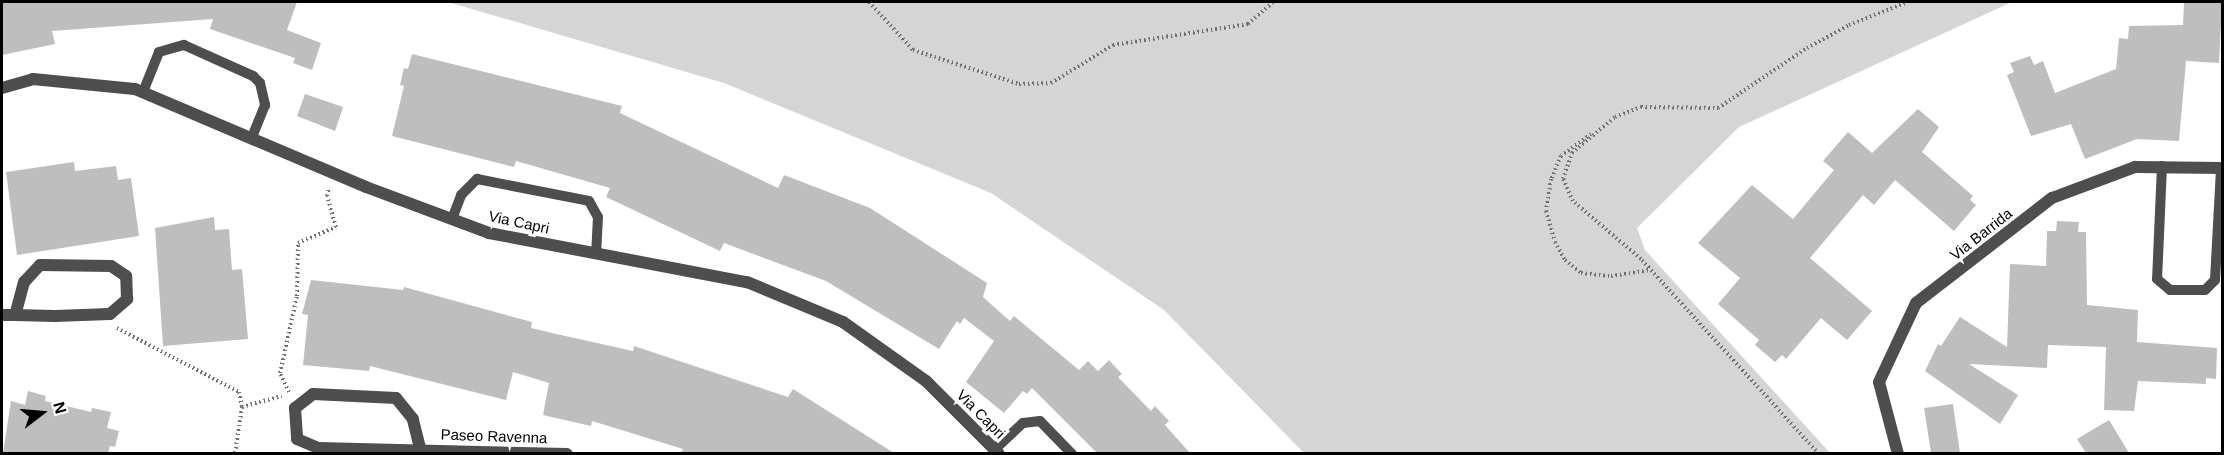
<!DOCTYPE html>
<style>
body{margin:0}
#map{position:relative;width:2224px;height:455px;overflow:hidden;background:#fff;font-family:Helvetica,sans-serif}
div>[style]{position:absolute}
.green>*{inset:0;background:#d5d5d5}
.building>*{inset:0;background:#bebebe}
.path>*{height:4px;margin-top:-2px;transform-origin:0;background:repeating-linear-gradient(90deg,#707070 0 1.5px,transparent 0 4.5px)}
.service>*{height:10px;margin:-5px;padding:0 5px;transform-origin:5px;border-radius:5px;background:#4e4e4e}
.minor>*{height:12px;margin:-6px;padding:0 6px;transform-origin:6px;border-radius:6px;background:#4e4e4e}
span{translate:-50% -50%;white-space:nowrap;text-align:center;line-height:1.15;-webkit-text-stroke:6px #fff;paint-order:stroke}
.street-label{font-size:15px;color:#000}
.frame{position:absolute;inset:0;border:3px solid #000;pointer-events:none}
.north{position:absolute;left:12px;top:383px;width:60px;height:60px;-webkit-text-stroke:4px #fff;paint-order:stroke;rotate:74deg;font-size:16px;font-weight:700;line-height:24px;text-align:center;color:#000}
.north::after{content:'';display:block;margin:auto;width:21px;height:27px;background:#000;clip-path:polygon(50% 0,100% 100%,50% 72%,0 100%)}
</style>
<div id="map">
<div class="green">
<div style="clip-path:polygon(448px 2px,2012px 2px,1739px 127px,1637px 228px,1645px 250px,1831px 454px,1304px 453px,1164px 310px,991px 193px,724px 83px)"></div>
</div>
<div class="building">
<div style="clip-path:polygon(2px 2px,297px 2px,287px 30px,321px 43px,312px 70px,293px 63px,295px 58px,210px 29px,213px 19px,52px 31px,55px 44px,2px 55px)"></div>
<div style="clip-path:polygon(2184px 2px,2222px 2px,2219px 63px,2186px 61px,2179px 141px,2137px 139px,2085px 159px,2071px 124px,2031px 136px,2007px 75px,2014px 72px,2010px 63px,2030px 56px,2034px 65px,2043px 61px,2055px 93px,2116px 69px,2119px 38px,2128px 39px,2129px 26px,2183px 25px)"></div>
<div style="clip-path:polygon(412px 54px,622px 106px,620px 113px,778px 188px,784px 175px,870px 208px,987px 283px,983px 297px,1010px 321px,1014px 316px,1079px 370px,1088px 361px,1098px 371px,1109px 360px,1122px 374px,1118px 377px,1151px 411px,1155px 406px,1169px 421px,1165px 425px,1190px 453px,1097px 453px,1032px 388px,1027px 394px,1023px 391px,1004px 413px,966px 382px,994px 341px,964px 318px,960px 324px,957px 321px,939px 349px,826px 281px,724px 243px,720px 251px,606px 197px,610px 188px,516px 161px,514px 167px,392px 136px,404px 86px,400px 85px,404px 68px,408px 69px)"></div>
<div style="clip-path:polygon(305px 94px,343px 107px,335px 131px,297px 116px)"></div>
<div style="clip-path:polygon(1918px 109px,1939px 127px,1922px 152px,1973px 196px,1970px 200px,1976px 205px,1954px 231px,1895px 180px,1874px 205px,1863px 195px,1810px 258px,1872px 311px,1847px 340px,1821px 318px,1786px 359px,1782px 355px,1775px 362px,1755px 345px,1759px 340px,1718px 304px,1740px 278px,1698px 243px,1752px 185px,1793px 219px,1834px 170px,1823px 161px,1848px 132px,1872px 153px)"></div>
<div style="clip-path:polygon(74px 162px,75px 171px,116px 166px,118px 180px,131px 178px,139px 236px,17px 255px,6px 172px)"></div>
<div style="clip-path:polygon(214px 217px,215px 230px,229px 229px,232px 270px,242px 269px,248px 339px,163px 346px,155px 228px)"></div>
<div style="clip-path:polygon(2057px 221px,2079px 222px,2078px 232px,2086px 232px,2087px 305px,2138px 310px,2137px 342px,2217px 348px,2216px 379px,2206px 378px,2206px 384px,2138px 381px,2134px 411px,2104px 410px,2106px 347px,2048px 345px,2047px 368px,1969px 364px,2018px 395px,2000px 424px,1925px 371px,1938px 344px,1941px 346px,1960px 317px,2007px 347px,2010px 264px,2046px 266px,2047px 231px,2056px 231px)"></div>
<div style="clip-path:polygon(311px 280px,403px 290px,404px 287px,532px 322px,531px 328px,552px 333px,633px 351px,634px 346px,788px 397px,793px 389px,894px 453px,681px 453px,683px 449px,592px 421px,591px 426px,543px 415px,549px 383px,513px 372px,506px 400px,370px 366px,369px 371px,303px 365px,308px 315px,302px 314px)"></div>
<div style="clip-path:polygon(28px 391px,46px 396px,45px 401px,91px 412px,92px 408px,111px 412px,107px 428px,119px 431px,115px 447px,110px 446px,108px 453px,3px 453px,11px 401px,25px 405px)"></div>
<div style="clip-path:polygon(1953px 404px,1960px 453px,1931px 453px,1924px 408px)"></div>
<div style="clip-path:polygon(2109px 420px,2129px 453px,2086px 453px,2077px 439px)"></div>
</div>
<div class="path">
<div style="left:869px;top:2px;width:65px;rotate:47.5deg"></div>
<div style="left:913px;top:50px;width:111px;rotate:17.8deg"></div>
<div style="left:1019px;top:84px;width:32px;rotate:-2deg"></div>
<div style="left:1051px;top:83px;width:73px;rotate:-31.5deg"></div>
<div style="left:1113px;top:45px;width:137px;rotate:-8.8deg"></div>
<div style="left:1248px;top:24px;width:33px;rotate:-41deg"></div>
<div style="left:1591px;top:134px;width:37px;rotate:144deg"></div>
<div style="left:1561px;top:156px;width:25px;rotate:113deg"></div>
<div style="left:1551px;top:179px;width:32px;rotate:99deg"></div>
<div style="left:1546px;top:211px;width:32px;rotate:74deg"></div>
<div style="left:1555px;top:242px;width:21px;rotate:61deg"></div>
<div style="left:1565px;top:260px;width:21px;rotate:39deg"></div>
<div style="left:1581px;top:273px;width:30px;rotate:6deg"></div>
<div style="left:1611px;top:276px;width:40px;rotate:-8.5deg"></div>
<div style="left:117px;top:328px;width:138px;rotate:27.7deg"></div>
<div style="left:239px;top:392px;width:15px;rotate:79deg"></div>
<div style="left:242px;top:407px;width:48px;rotate:98.5deg"></div>
<div style="left:289px;top:392px;width:21px;rotate:-115deg"></div>
<div style="left:280px;top:373px;width:79px;rotate:-77.6deg"></div>
<div style="left:297px;top:296px;width:53px;rotate:-88.9deg"></div>
<div style="left:298px;top:243px;width:41px;rotate:-22.8deg"></div>
<div style="left:336px;top:227px;width:32px;rotate:-106deg"></div>
<div style="left:327px;top:196px;width:8px;rotate:-76deg"></div>
<div style="left:242px;top:407px;width:41px;rotate:-15.4deg"></div>
<div style="left:1819px;top:454px;width:264px;rotate:-132.4deg"></div>
<div style="left:1641px;top:259px;width:89px;rotate:-139.5deg"></div>
<div style="left:1573px;top:201px;width:24px;rotate:-114deg"></div>
<div style="left:1563px;top:179px;width:28px;rotate:-71deg"></div>
<div style="left:1572px;top:153px;width:56px;rotate:-39.9deg"></div>
<div style="left:1615px;top:117px;width:28px;rotate:-21deg"></div>
<div style="left:1641px;top:107px;width:77px;rotate:0.7deg"></div>
<div style="left:1718px;top:108px;width:107px;rotate:-34deg"></div>
<div style="left:1807px;top:48px;width:48px;rotate:-28.7deg"></div>
<div style="left:1849px;top:25px;width:63px;rotate:-21.3deg"></div>
</div>
<div class="service">
<div style="left:143px;top:92px;width:43px;rotate:-68.2deg"></div>
<div style="left:159px;top:52px;width:26px;rotate:-16deg"></div>
<div style="left:184px;top:45px;width:76px;rotate:24.2deg"></div>
<div style="left:253px;top:76px;width:10px;rotate:45deg"></div>
<div style="left:260px;top:83px;width:23px;rotate:77deg"></div>
<div style="left:265px;top:105px;width:35px;rotate:112deg"></div>
<div style="left:2162px;top:166px;width:113px;rotate:92.5deg"></div>
<div style="left:2157px;top:279px;width:17px;rotate:40deg"></div>
<div style="left:2170px;top:290px;width:35px"></div>
<div style="left:2205px;top:290px;width:14px;rotate:-45deg"></div>
<div style="left:2215px;top:280px;width:112px;rotate:-86.9deg"></div>
<div style="left:452px;top:219px;width:26px;rotate:-69deg"></div>
<div style="left:461px;top:195px;width:23px;rotate:-45deg"></div>
<div style="left:477px;top:179px;width:114px;rotate:11.1deg"></div>
<div style="left:589px;top:201px;width:18px;rotate:61deg"></div>
<div style="left:598px;top:217px;width:37px;rotate:93deg"></div>
<div style="left:995px;top:449px;width:38px;rotate:-43deg"></div>
<div style="left:1023px;top:423px;width:17px;rotate:-7deg"></div>
<div style="left:1040px;top:421px;width:46px;rotate:45.9deg"></div>
</div>
<div class="minor">
<div style="left:2px;top:88px;width:32px;rotate:-16deg"></div>
<div style="left:33px;top:79px;width:102px;rotate:5.6deg"></div>
<div style="left:135px;top:89px;width:251px;rotate:23deg"></div>
<div style="left:366px;top:187px;width:131px;rotate:20.5deg"></div>
<div style="left:489px;top:233px;width:263px;rotate:10.8deg"></div>
<div style="left:747px;top:282px;width:104px;rotate:22.6deg"></div>
<div style="left:843px;top:322px;width:102px;rotate:35.4deg"></div>
<div style="left:926px;top:381px;width:103px;rotate:45deg"></div>
<div style="left:2px;top:315px;width:13px"></div>
<div style="left:15px;top:315px;width:40px;rotate:1.4deg"></div>
<div style="left:55px;top:316px;width:55px;rotate:-2.1deg"></div>
<div style="left:110px;top:314px;width:23px;rotate:-41deg"></div>
<div style="left:127px;top:299px;width:23px;rotate:-92deg"></div>
<div style="left:126px;top:276px;width:18px;rotate:-146deg"></div>
<div style="left:111px;top:266px;width:71px;rotate:-179.2deg"></div>
<div style="left:40px;top:265px;width:23px;rotate:133deg"></div>
<div style="left:24px;top:282px;width:34px;rotate:105deg"></div>
<div style="left:420px;top:448px;width:30px;rotate:-104deg"></div>
<div style="left:413px;top:419px;width:27px;rotate:-129deg"></div>
<div style="left:396px;top:398px;width:83px;rotate:-177.2deg"></div>
<div style="left:313px;top:394px;width:23px;rotate:142deg"></div>
<div style="left:295px;top:408px;width:31px;rotate:86deg"></div>
<div style="left:297px;top:439px;width:23px;rotate:23deg"></div>
<div style="left:318px;top:448px;width:249px;rotate:1.4deg"></div>
<div style="left:1898px;top:454px;width:74px;rotate:-104.8deg"></div>
<div style="left:1879px;top:382px;width:87px;rotate:-64.9deg"></div>
<div style="left:1916px;top:303px;width:172px;rotate:-37.7deg"></div>
<div style="left:2052px;top:198px;width:89px;rotate:-20.5deg"></div>
<div style="left:2135px;top:167px;width:87px;rotate:0.7deg"></div>
</div>
<div class="street-label">
<span style="left:519px;top:222px;rotate:12deg">Via Capri</span>
<span style="left:1981px;top:234px;rotate:-38deg">Via Barrida</span>
<span style="left:981px;top:414px;rotate:45deg">Via Capri</span>
<span style="left:494px;top:436px;rotate:2deg">Paseo Ravenna</span>
</div>
<div class="frame"></div>
<div class="north">N</div>
</div>
